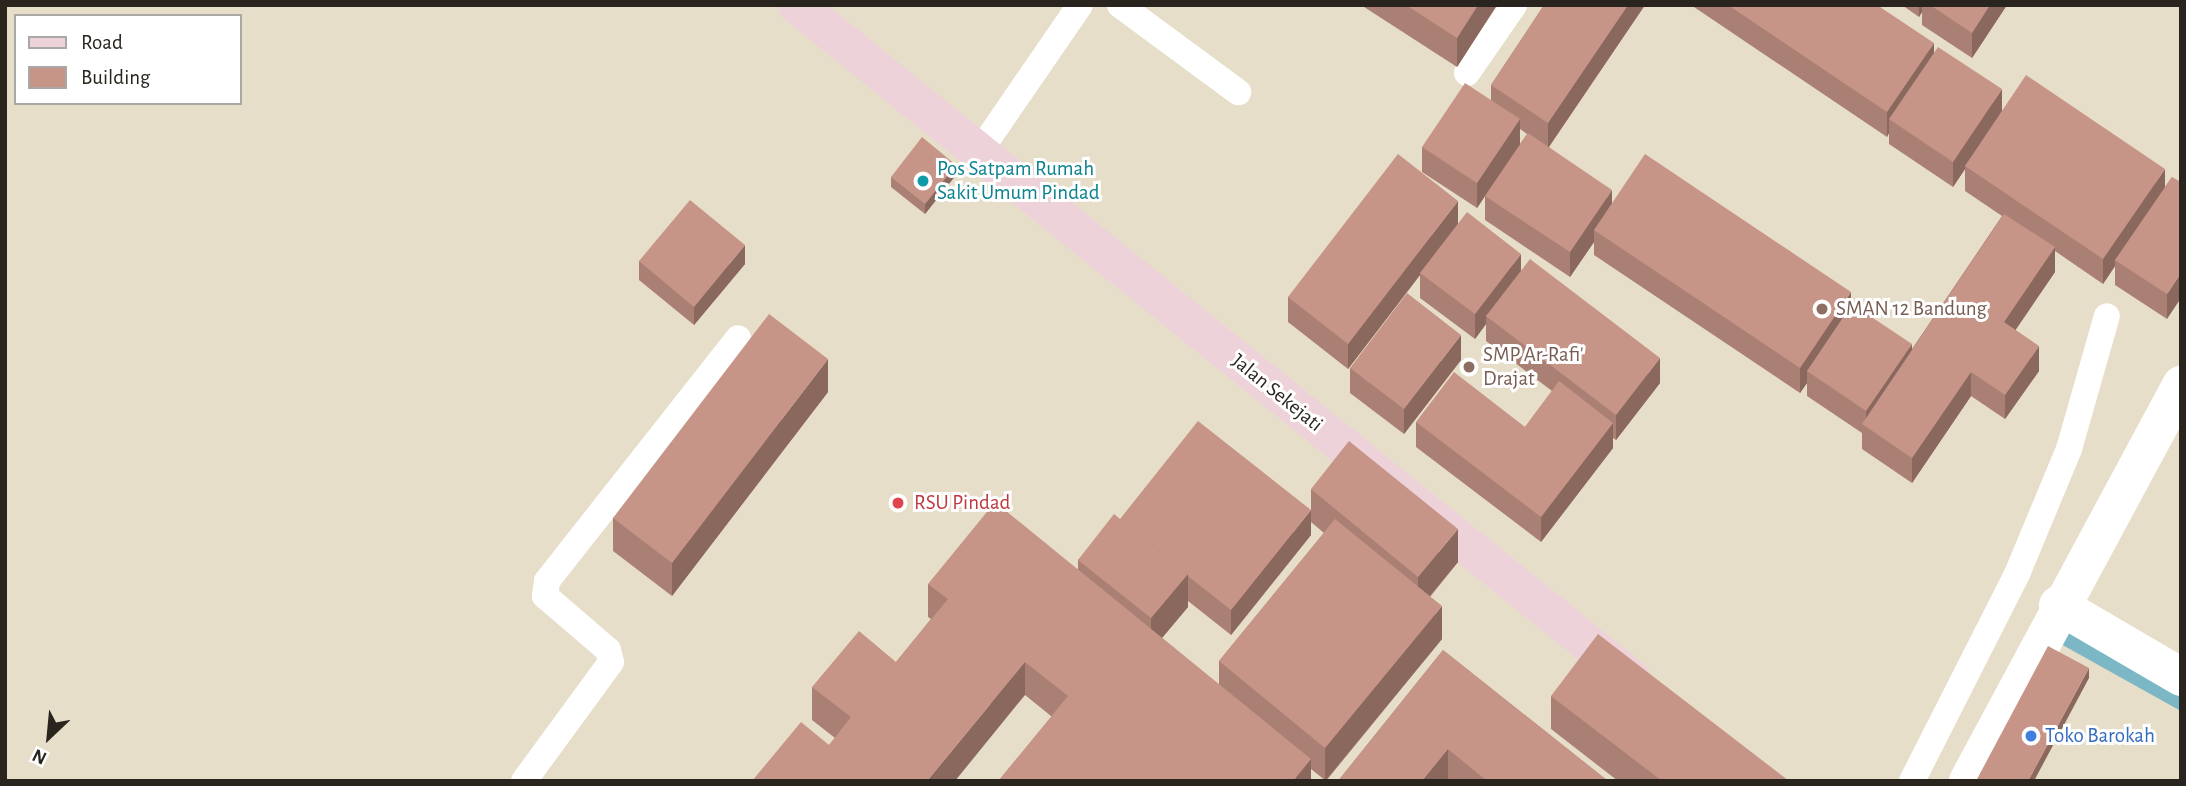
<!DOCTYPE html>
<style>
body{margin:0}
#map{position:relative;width:2186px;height:786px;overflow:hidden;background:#e7dec9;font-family:"Alegreya Sans",sans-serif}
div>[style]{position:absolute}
.stream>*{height:14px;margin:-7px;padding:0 7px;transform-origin:7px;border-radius:7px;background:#7bb7c5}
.lane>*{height:26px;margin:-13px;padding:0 13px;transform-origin:13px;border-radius:13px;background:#fff}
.street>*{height:38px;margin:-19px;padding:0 19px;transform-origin:19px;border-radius:19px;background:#fff}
.secondary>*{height:38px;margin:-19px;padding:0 19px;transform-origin:19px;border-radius:19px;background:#eed2da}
.wall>*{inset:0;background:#ab8074}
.shaded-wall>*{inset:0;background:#8b685e}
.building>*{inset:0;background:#c79587}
.dots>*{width:19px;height:19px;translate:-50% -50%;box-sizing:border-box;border:4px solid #fff;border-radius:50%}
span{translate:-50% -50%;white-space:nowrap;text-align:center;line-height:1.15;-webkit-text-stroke:6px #fff;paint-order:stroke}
.culture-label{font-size:21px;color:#0d838f}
.left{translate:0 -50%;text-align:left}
.education-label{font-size:21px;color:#785e54}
.street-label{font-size:21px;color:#29251e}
.health-label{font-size:21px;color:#be3a42}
.shop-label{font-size:21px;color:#366cbe}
.frame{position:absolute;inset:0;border:7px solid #29251e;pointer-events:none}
.legend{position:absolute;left:14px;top:14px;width:228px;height:91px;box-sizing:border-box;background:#fff;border:2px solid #a9a8a5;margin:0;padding:9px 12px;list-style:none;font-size:21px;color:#29251e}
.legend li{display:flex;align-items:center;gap:14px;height:35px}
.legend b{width:35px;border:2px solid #a9a8a5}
.north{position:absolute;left:14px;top:702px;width:70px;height:70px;-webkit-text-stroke:5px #fff;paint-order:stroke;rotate:206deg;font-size:19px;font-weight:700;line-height:28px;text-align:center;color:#29251e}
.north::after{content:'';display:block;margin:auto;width:24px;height:32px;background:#29251e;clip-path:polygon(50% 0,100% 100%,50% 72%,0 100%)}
</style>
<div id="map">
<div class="stream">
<div style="left:2057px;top:634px;width:142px;rotate:29.1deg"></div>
</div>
<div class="lane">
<div style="left:1120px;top:5px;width:147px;rotate:36.4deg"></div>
<div style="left:1467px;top:73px;width:83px;rotate:-55.3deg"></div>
<div style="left:979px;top:152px;width:178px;rotate:-55.5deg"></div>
<div style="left:524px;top:781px;width:147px;rotate:-53.8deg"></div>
<div style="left:611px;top:662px;width:12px;rotate:-104deg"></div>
<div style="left:608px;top:650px;width:83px;rotate:-139.4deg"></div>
<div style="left:545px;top:596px;width:15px;rotate:-82deg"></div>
<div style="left:547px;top:581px;width:309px;rotate:-51.8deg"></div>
<div style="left:1912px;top:781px;width:232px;rotate:-63.1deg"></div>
<div style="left:2017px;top:574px;width:135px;rotate:-67.4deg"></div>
<div style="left:2069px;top:449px;width:138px;rotate:-74.1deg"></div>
</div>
<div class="street">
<div style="left:2058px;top:605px;width:143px;rotate:30.3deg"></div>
<div style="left:1968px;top:781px;width:450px;rotate:-61.7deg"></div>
</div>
<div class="secondary">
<div style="left:797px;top:5px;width:1072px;rotate:38.9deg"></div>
</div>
<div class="wall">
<div style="clip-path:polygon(1361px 5px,1497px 5px,1457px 67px)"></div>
<div style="clip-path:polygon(evenodd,1544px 5px,1645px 5px,1549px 147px,1612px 203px,1851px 306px,1912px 349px,2002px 216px,1965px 191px,1965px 169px,1953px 187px,1889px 144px,1889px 133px,1887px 137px,1691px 5px,1877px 5px,2002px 111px,2165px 187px,2172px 177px,2167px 319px,2115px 285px,2115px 266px,2103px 284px,2055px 251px,2055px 272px,2015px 330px,2039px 371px,2005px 419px,1971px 396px,1912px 483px,1862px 449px,1862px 433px,1807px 396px,1807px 383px,1800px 393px,1594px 255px,1594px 242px,1570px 277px,1485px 220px,1485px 196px,1477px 208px,1422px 172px,1422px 147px,1491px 100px,1491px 85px,1544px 5px,1520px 129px,1527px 134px,1520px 144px,1520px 129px)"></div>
<div style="clip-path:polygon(1902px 5px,2007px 5px,1972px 58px,1922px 25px,1922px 12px,1919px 17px)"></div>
<div style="clip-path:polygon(956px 175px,925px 214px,891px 187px,891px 177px)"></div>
<div style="clip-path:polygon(1458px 224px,1521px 271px,1660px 383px,1616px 440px,1613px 438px,1613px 448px,1541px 542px,1416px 447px,1416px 422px,1525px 427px,1552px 391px,1486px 341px,1486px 324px,1475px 339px,1420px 298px,1420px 275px,1348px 369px,1288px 322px,1288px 297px)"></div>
<div style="clip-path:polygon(639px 261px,745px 264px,694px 325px,639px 280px)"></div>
<div style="clip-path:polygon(1461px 360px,1404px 434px,1350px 393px,1350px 368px)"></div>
<div style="clip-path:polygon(828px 392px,672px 596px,613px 551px,613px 518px)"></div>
<div style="clip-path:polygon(1311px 489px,1458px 562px,1430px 597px,1442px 639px,1326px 781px,1311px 769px,1311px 781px,1051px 716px,1025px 695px,829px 745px,835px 738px,812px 720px,812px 687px,896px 662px,931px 619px,928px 617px,928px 584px,1078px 569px,1078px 560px,1120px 519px,1311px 535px,1231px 635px,1188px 601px,1188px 607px,1162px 638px,1219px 685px,1219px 661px,1324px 533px,1311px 522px)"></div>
<div style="clip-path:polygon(1443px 650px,1608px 781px,1338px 781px)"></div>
<div style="clip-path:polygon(1551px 696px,1789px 781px,1618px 781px,1551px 729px)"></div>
</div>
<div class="shaded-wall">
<div style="clip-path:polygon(1478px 5px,1497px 5px,1457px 67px,1457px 38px)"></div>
<div style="clip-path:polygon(1628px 5px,1645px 5px,1548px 148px,1548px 123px)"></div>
<div style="clip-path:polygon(1919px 5px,1922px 5px,1922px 12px,1919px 17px)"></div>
<div style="clip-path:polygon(1990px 5px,2007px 5px,1972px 58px,1972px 33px)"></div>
<div style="clip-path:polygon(1934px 43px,1934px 68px,1889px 119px,1889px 133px,1887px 137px,1887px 112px)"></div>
<div style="clip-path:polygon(2002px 89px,2002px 114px,1965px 166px,1965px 169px,1953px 187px,1953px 162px)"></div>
<div style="clip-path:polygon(1520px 119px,1520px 144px,1477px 208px,1477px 183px)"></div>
<div style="clip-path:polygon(956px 165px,956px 175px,925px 214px,925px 204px)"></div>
<div style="clip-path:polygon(2165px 169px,2165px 194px,2115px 260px,2115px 266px,2103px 284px,2103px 259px)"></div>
<div style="clip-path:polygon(1612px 190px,1612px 215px,1594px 230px,1594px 242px,1570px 277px,1570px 252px)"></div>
<div style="clip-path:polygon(1458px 201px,1458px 226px,1420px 273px,1420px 275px,1348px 369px,1348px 344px)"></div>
<div style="clip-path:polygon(745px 245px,745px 264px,694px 325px,694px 307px)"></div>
<div style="clip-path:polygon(2055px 247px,2055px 272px,2004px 347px,2004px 322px)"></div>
<div style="clip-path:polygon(1521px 254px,1521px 279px,1486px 316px,1486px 324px,1475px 339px,1475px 314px)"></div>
<div style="clip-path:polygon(2181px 273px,2181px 298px,2167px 319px,2167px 294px)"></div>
<div style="clip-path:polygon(1851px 292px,1851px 317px,1807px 371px,1807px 383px,1800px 393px,1800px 368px)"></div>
<div style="clip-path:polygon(1461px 335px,1461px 360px,1404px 434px,1404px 409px)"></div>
<div style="clip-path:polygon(1912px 344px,1912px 369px,1866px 427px,1866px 411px)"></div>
<div style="clip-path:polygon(2039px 346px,2039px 371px,2005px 419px,2005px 395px)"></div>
<div style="clip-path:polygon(1660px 358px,1660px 383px,1616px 440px,1616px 415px)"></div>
<div style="clip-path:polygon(828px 359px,828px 392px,672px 596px,672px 563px)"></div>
<div style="clip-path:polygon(1971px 372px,1971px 396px,1912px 483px,1912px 458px)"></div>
<div style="clip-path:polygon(1613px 423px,1613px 448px,1541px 542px,1541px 517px)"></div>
<div style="clip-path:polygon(1311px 510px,1311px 535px,1231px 635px,1231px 610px)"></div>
<div style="clip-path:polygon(1458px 529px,1458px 562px,1418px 610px,1418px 577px)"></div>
<div style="clip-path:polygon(1188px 574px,1188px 607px,1151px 651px,1151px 618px)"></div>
<div style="clip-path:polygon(1442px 606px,1442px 639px,1325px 781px,1325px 748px)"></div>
<div style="clip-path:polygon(1025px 662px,1025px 695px,955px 781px,927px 781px)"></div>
<div style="clip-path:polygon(2089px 668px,2089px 678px,2034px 781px,2028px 781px)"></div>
<div style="clip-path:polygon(1448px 749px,1448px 781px,1422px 781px)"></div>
<div style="clip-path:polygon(1311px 759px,1311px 781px,1293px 781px)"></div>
</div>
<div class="building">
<div style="clip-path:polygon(1406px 5px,1478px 5px,1457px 38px)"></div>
<div style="clip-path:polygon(1544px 5px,1628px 5px,1548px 123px,1491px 85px)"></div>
<div style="clip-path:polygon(1728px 5px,1877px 5px,1934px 43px,1887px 112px)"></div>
<div style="clip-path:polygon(1930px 5px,1990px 5px,1972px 33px)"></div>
<div style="clip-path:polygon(1938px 47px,2002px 89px,1953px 162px,1889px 119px)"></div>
<div style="clip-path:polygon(2026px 75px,2165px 169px,2103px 259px,1965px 166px)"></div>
<div style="clip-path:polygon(1465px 83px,1520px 119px,1477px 183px,1422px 147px)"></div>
<div style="clip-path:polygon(1528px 133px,1612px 190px,1570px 252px,1485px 196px)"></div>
<div style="clip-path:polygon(922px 137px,956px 165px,925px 204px,891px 177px)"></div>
<div style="clip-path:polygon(1398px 154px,1458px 201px,1348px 344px,1288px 297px)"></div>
<div style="clip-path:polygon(1645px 154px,1851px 292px,1800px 368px,1594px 230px)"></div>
<div style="clip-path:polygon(2172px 177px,2181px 182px,2181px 273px,2167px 294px,2115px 260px)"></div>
<div style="clip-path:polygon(690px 200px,745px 245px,694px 307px,639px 261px)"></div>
<div style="clip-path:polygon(1467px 212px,1521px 254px,1475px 314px,1420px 273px)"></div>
<div style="clip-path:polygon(2004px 214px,2055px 247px,2004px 322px,2039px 346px,2005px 395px,1971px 372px,1912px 458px,1862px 424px)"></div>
<div style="clip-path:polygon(1530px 259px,1660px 358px,1616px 415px,1486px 316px)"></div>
<div style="clip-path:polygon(1407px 293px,1461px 335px,1404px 409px,1350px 368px)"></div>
<div style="clip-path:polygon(1852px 304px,1912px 344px,1866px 411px,1807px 371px)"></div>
<div style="clip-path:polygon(769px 314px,828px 359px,672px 563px,613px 518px)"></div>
<div style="clip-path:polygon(1454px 372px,1525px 427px,1559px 381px,1613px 423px,1541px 517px,1416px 422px)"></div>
<div style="clip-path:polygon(1198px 421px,1311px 510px,1231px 610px,1188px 576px,1188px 574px,1120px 519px)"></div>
<div style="clip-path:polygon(1349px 441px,1458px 529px,1418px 577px,1311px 489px)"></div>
<div style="clip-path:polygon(995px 502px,1311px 759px,1293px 781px,998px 781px,1068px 696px,1025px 662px,927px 781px,752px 781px,801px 722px,829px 745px,851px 717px,812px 687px,859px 631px,896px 662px,948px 599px,928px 584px)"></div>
<div style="clip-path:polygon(1114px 514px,1188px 574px,1151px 618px,1078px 560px)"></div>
<div style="clip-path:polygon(1335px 519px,1442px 606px,1325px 748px,1219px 661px)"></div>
<div style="clip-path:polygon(1598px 634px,1789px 781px,1662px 781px,1551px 696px)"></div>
<div style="clip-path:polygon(2048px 646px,2089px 668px,2028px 781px,1976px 781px)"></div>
<div style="clip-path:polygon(1443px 650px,1608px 781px,1487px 781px,1448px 749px,1422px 781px,1338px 781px)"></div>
</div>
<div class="dots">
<div style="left:923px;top:181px;background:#0f9aa8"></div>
<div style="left:1822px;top:309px;background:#8d6e63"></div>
<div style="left:1469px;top:367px;background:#8d6e63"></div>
<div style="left:898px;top:503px;background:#e0444e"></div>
<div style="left:2031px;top:736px;background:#3f7fe0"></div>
</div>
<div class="culture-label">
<span class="left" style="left:937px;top:181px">Pos Satpam Rumah<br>Sakit Umum Pindad</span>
</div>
<div class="education-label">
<span class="left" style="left:1836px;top:309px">SMAN 12 Bandung</span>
<span class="left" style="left:1483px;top:367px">SMP Ar-Rafi'<br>Drajat</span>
</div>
<div class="street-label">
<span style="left:1277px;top:393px;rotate:39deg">Jalan Sekejati</span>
</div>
<div class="health-label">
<span class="left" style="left:914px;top:503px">RSU Pindad</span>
</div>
<div class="shop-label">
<span class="left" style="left:2045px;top:736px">Toko Barokah</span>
</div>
<div class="frame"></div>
<ul class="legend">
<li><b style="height:9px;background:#eed2da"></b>Road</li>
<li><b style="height:19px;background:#c79587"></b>Building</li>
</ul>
<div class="north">N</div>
</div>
